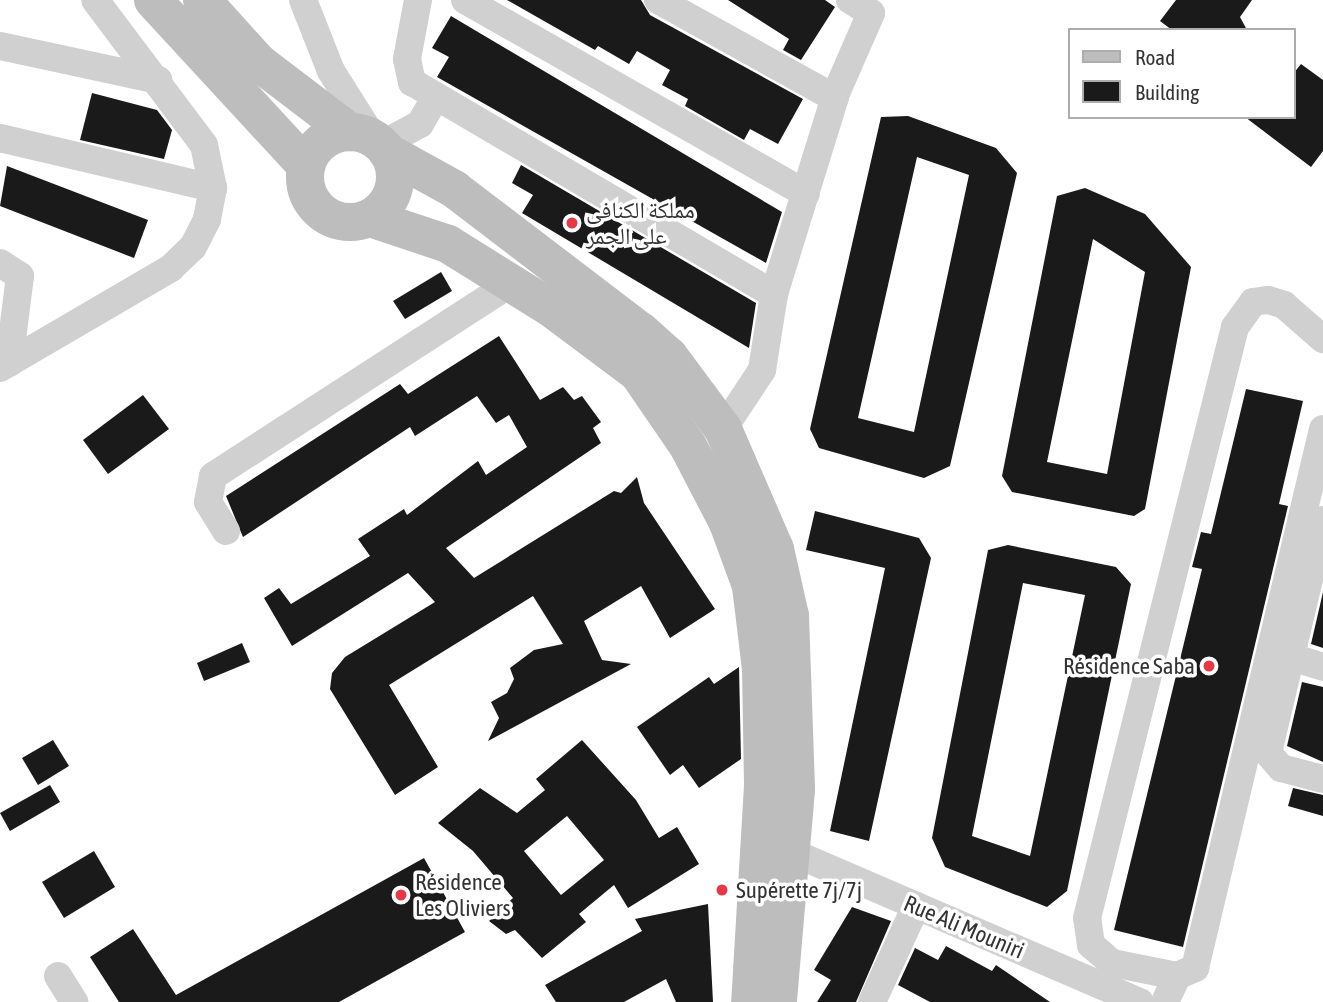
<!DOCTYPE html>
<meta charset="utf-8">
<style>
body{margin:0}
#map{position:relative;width:1323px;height:1002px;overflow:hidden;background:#fff;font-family:"Asap Condensed","Noto Naskh Arabic",sans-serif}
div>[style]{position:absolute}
.building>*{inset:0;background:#1a1a1a}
.street>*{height:28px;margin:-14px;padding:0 14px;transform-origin:14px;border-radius:14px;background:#d0d0d0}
.secondary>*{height:38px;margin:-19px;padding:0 19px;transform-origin:19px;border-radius:19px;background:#bdbdbd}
.secondary>.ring{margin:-19px;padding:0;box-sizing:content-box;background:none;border:38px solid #bdbdbd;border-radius:50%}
.dots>*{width:19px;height:19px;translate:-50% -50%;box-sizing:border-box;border:4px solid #fff;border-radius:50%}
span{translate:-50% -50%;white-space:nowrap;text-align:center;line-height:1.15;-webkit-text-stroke:7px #fff;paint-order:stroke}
.poi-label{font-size:23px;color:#333}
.left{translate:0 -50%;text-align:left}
.right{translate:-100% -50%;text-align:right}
.street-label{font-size:23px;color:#333}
.legend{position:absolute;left:1068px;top:28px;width:228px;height:91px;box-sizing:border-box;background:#fff;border:2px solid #adadad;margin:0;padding:9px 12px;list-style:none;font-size:21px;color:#333}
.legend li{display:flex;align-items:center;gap:14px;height:35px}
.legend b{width:35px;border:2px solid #adadad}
</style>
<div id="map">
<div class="building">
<div style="clip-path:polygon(507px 0,641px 0,650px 15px,803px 99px,778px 144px,750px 129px,744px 140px,685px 106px,688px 99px,662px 85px,670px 70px,637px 51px,629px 64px,598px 46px,595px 50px)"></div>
<div style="clip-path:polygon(728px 0,825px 0,835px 7px,801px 60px,783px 50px,789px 39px)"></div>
<div style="clip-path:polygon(1176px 0,1252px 0,1240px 17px,1247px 30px,1172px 30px,1160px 21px)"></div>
<div style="clip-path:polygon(451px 16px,782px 212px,766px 263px,437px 77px,449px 57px,432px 48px)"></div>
<div style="clip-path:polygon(1301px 64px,1323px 80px,1323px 151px,1311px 167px,1245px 117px,1293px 117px,1293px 74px)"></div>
<div style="clip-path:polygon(92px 93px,157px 110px,172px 130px,164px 159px,80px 140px)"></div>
<div style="clip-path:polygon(evenodd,908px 116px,996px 148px,1017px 173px,950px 466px,924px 478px,819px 448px,810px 429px,881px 117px,908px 116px,917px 157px,969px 175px,914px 432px,858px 418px,917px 157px)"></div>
<div style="clip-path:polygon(521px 165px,756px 303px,749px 348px,522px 213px,533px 195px,512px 183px)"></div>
<div style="clip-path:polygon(7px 166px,148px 220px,134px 258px,0 206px)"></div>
<div style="clip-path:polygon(evenodd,1085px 188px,1145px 214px,1191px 267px,1145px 509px,1134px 516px,1012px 492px,1002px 476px,1057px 196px,1085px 188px,1093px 239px,1145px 272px,1107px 474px,1047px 462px,1093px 239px)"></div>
<div style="clip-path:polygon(441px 272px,452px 291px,405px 319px,393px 301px)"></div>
<div style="clip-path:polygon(499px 336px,540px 400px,563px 387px,574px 400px,582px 396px,601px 422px,593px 428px,601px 443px,446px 548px,474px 578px,614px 491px,621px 493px,637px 477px,644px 503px,715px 609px,670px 638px,641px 586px,584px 621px,602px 660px,631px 664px,488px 741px,499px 718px,491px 702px,507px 693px,514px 679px,510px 668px,534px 650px,563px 644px,533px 596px,389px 685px,438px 767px,395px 795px,330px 689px,332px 673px,345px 657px,435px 602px,408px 573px,292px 646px,264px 598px,279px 588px,291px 604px,370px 556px,358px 539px,404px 509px,407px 515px,478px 461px,486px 475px,527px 447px,509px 415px,496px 423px,477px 396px,415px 436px,410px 427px,243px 537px,226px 496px,400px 384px,408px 394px)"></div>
<div style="clip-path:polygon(1246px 389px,1303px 401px,1279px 504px,1288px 506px,1183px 947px,1114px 930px,1202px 569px,1192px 567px,1201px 532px,1211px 534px)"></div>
<div style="clip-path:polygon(143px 395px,169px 429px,108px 474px,83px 440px)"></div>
<div style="clip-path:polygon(815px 511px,919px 538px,931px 558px,869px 841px,830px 831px,885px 568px,806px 550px)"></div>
<div style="clip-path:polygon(evenodd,1008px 545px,1116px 567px,1131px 584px,1067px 891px,1047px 907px,945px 867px,932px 838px,988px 550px,1008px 545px,1023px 583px,1085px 595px,1030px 856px,972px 836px,1023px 583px)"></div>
<div style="clip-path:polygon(1323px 592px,1323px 648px,1311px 644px)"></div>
<div style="clip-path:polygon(242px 643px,250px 662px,204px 681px,197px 663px)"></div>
<div style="clip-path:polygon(739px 667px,741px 759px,699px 788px,683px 765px,670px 775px,637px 727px,709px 677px,714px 684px)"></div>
<div style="clip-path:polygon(1302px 682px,1323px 687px,1323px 762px,1287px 746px)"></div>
<div style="clip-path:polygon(53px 740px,69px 766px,38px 785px,22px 758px)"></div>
<div style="clip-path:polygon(evenodd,582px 740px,636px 800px,659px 838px,677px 827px,699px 864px,628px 908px,614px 885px,579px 914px,586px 922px,542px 958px,515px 930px,506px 934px,489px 921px,513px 898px,473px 851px,438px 823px,480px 788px,517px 813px,545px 790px,536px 779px,582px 740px,567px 816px,604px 860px,561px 895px,524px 851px,567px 816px)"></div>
<div style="clip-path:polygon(50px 785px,60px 802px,10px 831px,0 813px)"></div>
<div style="clip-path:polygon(1293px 788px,1323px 795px,1323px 816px,1288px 806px)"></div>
<div style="clip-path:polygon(94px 851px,115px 887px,64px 918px,42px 882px)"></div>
<div style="clip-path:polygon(424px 858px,465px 932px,339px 1002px,119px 1002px,90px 957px,133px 929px,176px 995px)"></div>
<div style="clip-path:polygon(708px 904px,713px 1002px,676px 1002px,666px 979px,624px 1002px,556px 1002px,545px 985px,642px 931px,635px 919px)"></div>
<div style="clip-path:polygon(852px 907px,891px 921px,856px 1002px,817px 1002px,831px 980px,814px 970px)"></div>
<div style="clip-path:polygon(946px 946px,992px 971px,996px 965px,1050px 1002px,930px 1002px,898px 985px,915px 948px,938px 960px)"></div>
</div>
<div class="street">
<div style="left:303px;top:0;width:76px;rotate:68.5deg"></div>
<div style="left:331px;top:71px;width:80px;rotate:57.7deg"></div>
<div style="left:418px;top:0;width:60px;rotate:100.6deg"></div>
<div style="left:407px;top:59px;width:24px;rotate:78deg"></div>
<div style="left:412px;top:82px;width:420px;rotate:30.4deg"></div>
<div style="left:774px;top:294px;width:213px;rotate:-72.8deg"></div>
<div style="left:837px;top:91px;width:85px;rotate:-66.4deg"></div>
<div style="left:871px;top:13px;width:25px;rotate:-148deg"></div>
<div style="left:465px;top:0;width:392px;rotate:29.6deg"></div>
<div style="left:658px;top:0;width:202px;rotate:29deg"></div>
<div style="left:0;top:46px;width:162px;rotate:12.1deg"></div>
<div style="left:0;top:138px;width:219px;rotate:13.2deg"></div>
<div style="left:381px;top:145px;width:44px;rotate:-28.3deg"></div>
<div style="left:420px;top:124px;width:28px;rotate:-60deg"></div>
<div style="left:0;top:263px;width:24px;rotate:33deg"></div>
<div style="left:20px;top:276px;width:88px;rotate:97.2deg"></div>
<div style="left:0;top:368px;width:198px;rotate:-30.3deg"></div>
<div style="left:171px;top:268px;width:30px;rotate:-44deg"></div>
<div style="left:193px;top:247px;width:31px;rotate:-63deg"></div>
<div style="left:207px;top:219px;width:32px;rotate:-79deg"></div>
<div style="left:213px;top:188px;width:44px;rotate:-101.8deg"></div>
<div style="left:204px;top:145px;width:181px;rotate:-126.9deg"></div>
<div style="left:723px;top:429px;width:71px;rotate:-56.5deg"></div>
<div style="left:762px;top:370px;width:77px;rotate:-81deg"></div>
<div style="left:1323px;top:520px;width:239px;rotate:103.3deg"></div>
<div style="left:1268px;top:753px;width:20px;rotate:49deg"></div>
<div style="left:1281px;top:768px;width:43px;rotate:14.7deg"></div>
<div style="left:226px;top:531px;width:34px;rotate:-122deg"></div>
<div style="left:208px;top:502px;width:26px;rotate:-79deg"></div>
<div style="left:213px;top:476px;width:357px;rotate:-32.9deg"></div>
<div style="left:1291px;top:657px;width:34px;rotate:17deg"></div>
<div style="left:789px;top:851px;width:382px;rotate:23.3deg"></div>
<div style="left:58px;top:976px;width:31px;rotate:58deg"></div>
<div style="left:1177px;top:976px;width:66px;rotate:-168.7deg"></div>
<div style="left:1112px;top:963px;width:28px;rotate:-139deg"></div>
<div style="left:1091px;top:945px;width:27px;rotate:-98deg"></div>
<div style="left:1087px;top:918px;width:609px;rotate:-75.94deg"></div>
<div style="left:1235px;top:327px;width:31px;rotate:-54deg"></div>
<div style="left:1253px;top:302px;width:15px;rotate:-8deg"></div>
<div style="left:1268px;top:300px;width:17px;rotate:17deg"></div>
<div style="left:1284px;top:305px;width:52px;rotate:41.1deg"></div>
<div style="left:872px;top:1002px;width:106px;rotate:-65.4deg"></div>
<div style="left:1165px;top:1002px;width:29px;rotate:-65deg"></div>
<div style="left:1177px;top:976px;width:20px;rotate:-24deg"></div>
<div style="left:1195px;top:968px;width:554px;rotate:-76.64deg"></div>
</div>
<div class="secondary">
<div style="left:153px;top:0;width:226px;rotate:47.3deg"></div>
<div style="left:202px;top:0;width:84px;rotate:47.9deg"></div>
<div style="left:258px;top:62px;width:116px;rotate:37.3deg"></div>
<div class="ring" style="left:305px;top:132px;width:52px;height:52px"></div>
<div style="left:387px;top:152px;width:77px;rotate:28.9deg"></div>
<div style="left:454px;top:189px;width:236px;rotate:37.3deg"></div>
<div style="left:642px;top:332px;width:36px;rotate:42deg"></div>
<div style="left:669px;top:356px;width:91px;rotate:53.5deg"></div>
<div style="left:723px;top:429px;width:131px;rotate:66.6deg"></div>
<div style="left:775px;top:549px;width:69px;rotate:77.4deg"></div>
<div style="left:790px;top:616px;width:174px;rotate:88deg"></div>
<div style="left:796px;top:790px;width:213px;rotate:94.9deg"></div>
<div style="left:370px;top:218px;width:82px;rotate:18.4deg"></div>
<div style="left:448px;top:244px;width:121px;rotate:31.9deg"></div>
<div style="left:551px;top:308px;width:109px;rotate:36.8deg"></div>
<div style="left:638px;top:373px;width:88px;rotate:55.6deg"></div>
<div style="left:688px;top:446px;width:87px;rotate:62.5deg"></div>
<div style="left:728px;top:523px;width:67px;rotate:69.9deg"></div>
<div style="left:751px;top:586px;width:84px;rotate:83.1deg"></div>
<div style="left:761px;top:669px;width:117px;rotate:89deg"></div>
<div style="left:763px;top:786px;width:216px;rotate:93.4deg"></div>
</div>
<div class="dots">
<div style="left:572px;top:223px;background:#e63946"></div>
<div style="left:1209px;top:666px;background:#e63946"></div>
<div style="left:722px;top:890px;background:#e63946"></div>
<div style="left:401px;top:895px;background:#e63946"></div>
</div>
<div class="poi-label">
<span class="left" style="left:586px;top:223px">مملكة الكنافى<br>على الجمر</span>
<span class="right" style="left:1195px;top:666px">Résidence Saba</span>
<span class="left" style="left:415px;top:895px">Résidence<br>Les Oliviers</span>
<span class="left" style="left:736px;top:890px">Supérette 7j/7j</span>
</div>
<div class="street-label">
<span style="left:964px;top:927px;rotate:23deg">Rue Ali Mouniri</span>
</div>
<ul class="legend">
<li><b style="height:9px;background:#bdbdbd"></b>Road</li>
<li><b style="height:19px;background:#1a1a1a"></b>Building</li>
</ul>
</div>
